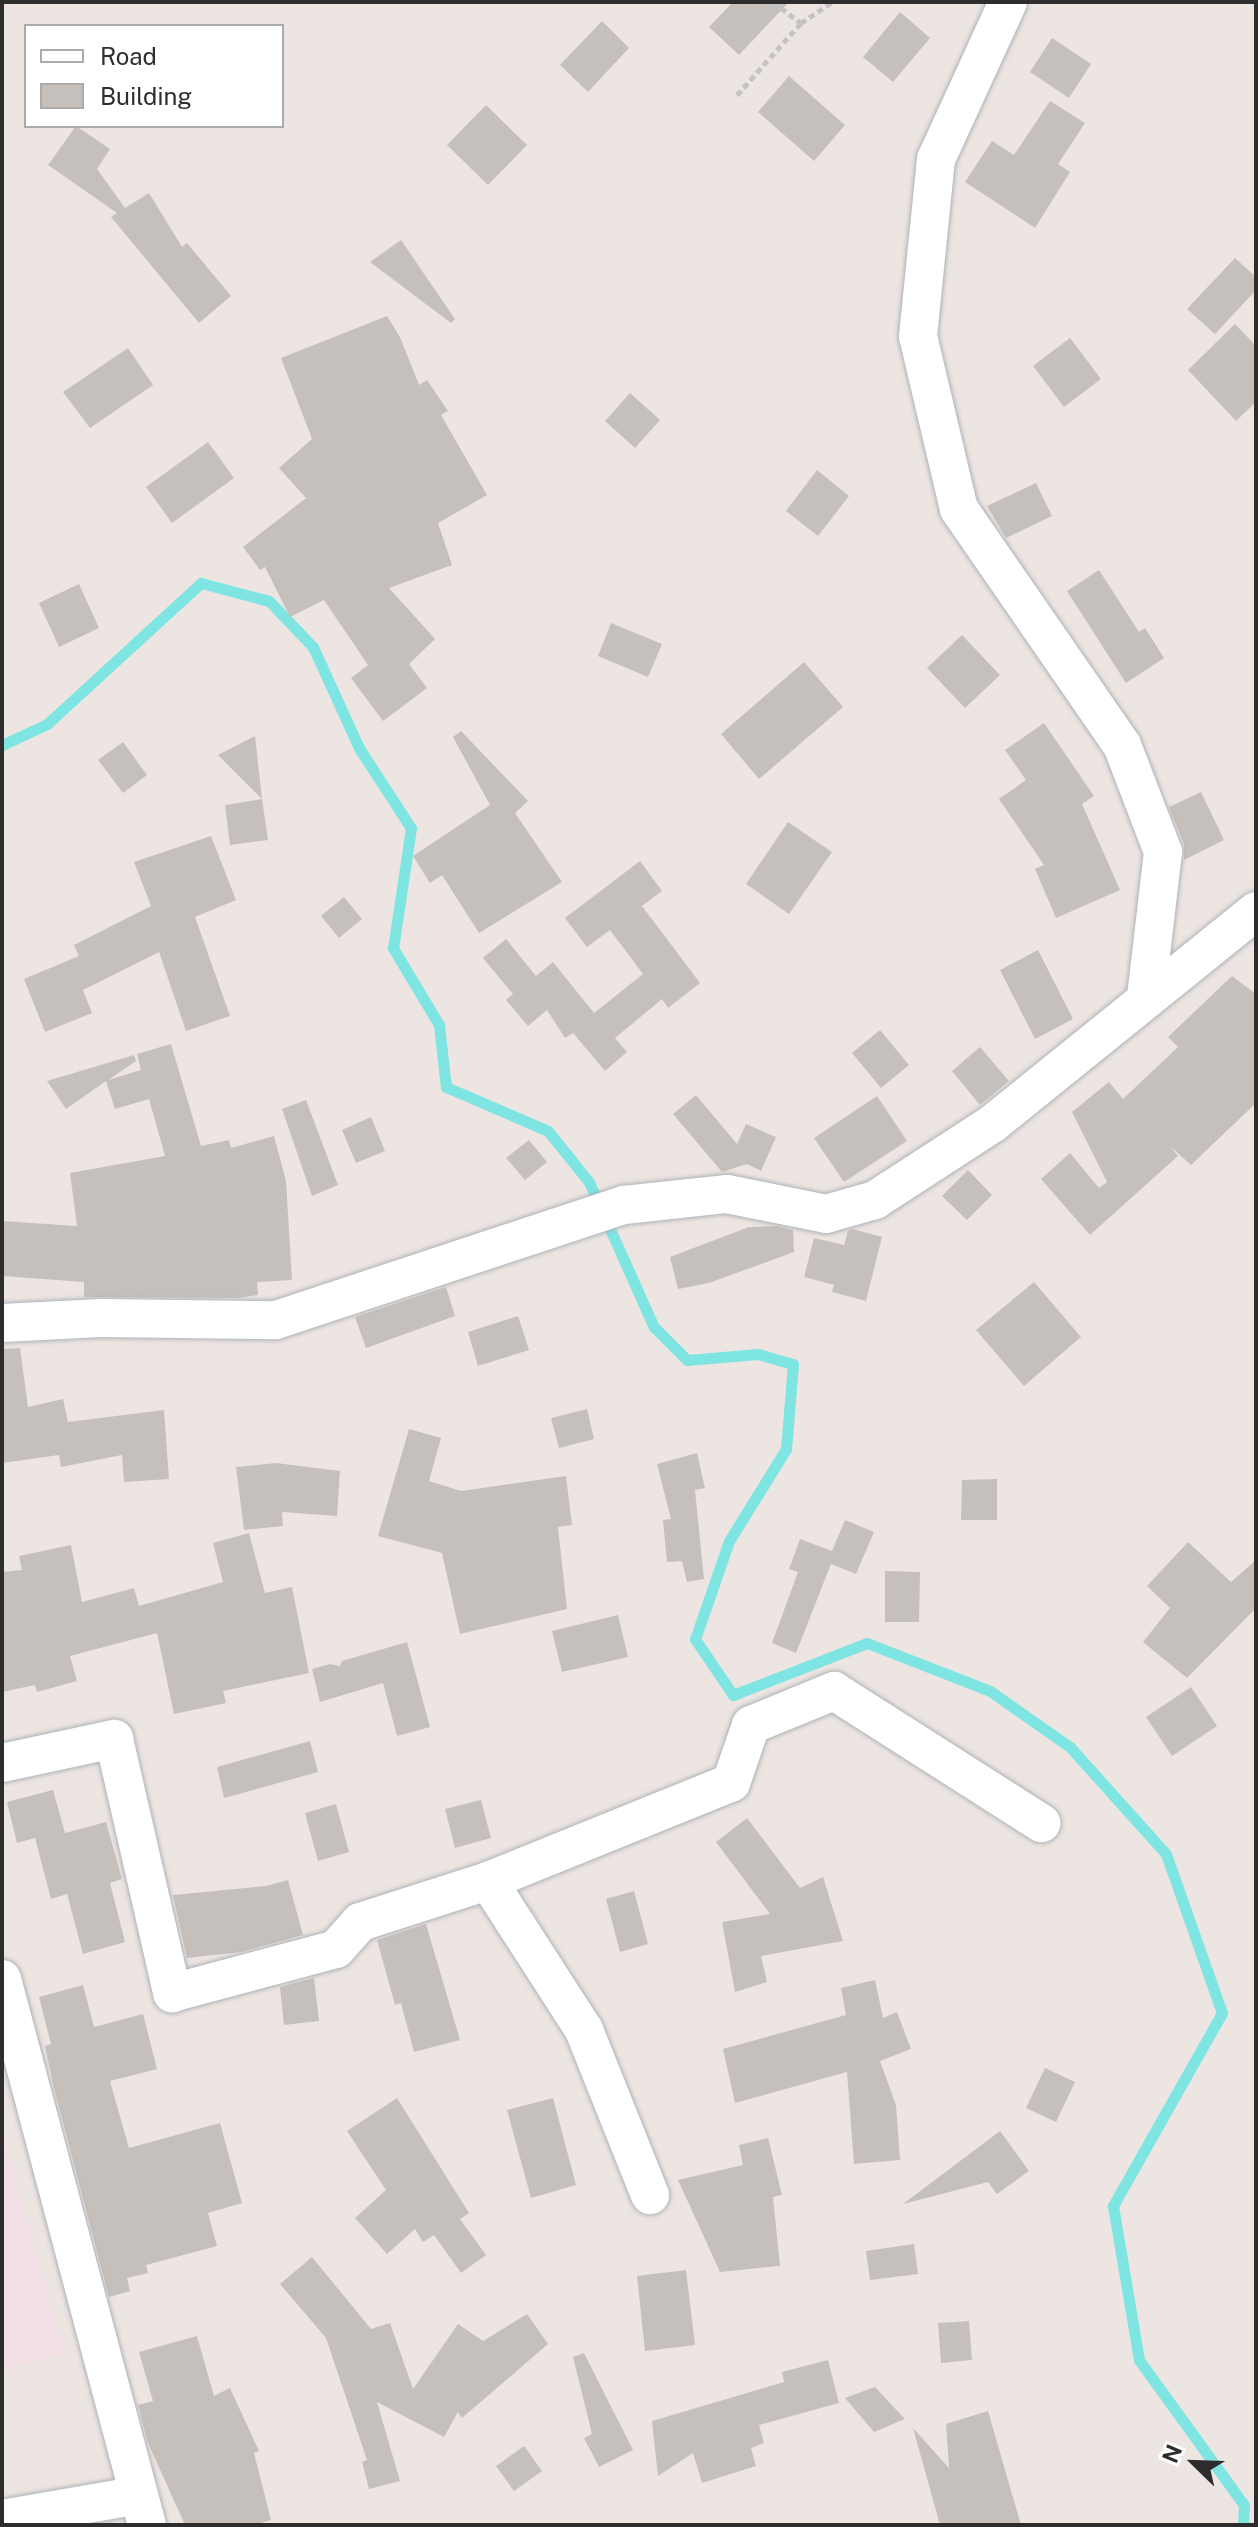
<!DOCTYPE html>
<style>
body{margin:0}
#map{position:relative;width:1258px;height:2527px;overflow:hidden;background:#ede5e1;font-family:"Public Sans",sans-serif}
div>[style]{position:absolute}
.medical>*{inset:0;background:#f3e0e6}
.stream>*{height:11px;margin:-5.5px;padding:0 5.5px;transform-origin:5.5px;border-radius:5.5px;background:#7ee5e2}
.building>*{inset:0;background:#c6c0bc}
.path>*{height:5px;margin-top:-2.5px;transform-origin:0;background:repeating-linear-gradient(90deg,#c4c4c4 0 6px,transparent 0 10px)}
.roads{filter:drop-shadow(0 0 2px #aeb3b8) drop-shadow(0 0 2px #aeb3b8)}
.minor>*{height:38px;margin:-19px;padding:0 19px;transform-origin:19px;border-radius:19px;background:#fff}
span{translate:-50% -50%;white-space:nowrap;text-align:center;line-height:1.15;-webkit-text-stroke:8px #fff;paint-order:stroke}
.frame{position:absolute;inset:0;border:4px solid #2d2d2d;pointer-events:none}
.legend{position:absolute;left:24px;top:24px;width:260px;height:104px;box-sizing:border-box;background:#fff;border:2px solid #ababab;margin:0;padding:10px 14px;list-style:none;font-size:24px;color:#2d2d2d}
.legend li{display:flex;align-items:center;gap:16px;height:40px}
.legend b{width:40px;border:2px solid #ababab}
.north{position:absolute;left:1154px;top:2423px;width:80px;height:80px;-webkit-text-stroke:6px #fff;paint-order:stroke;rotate:293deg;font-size:22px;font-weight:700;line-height:32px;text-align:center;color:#2d2d2d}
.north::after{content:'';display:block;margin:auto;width:28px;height:36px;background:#2d2d2d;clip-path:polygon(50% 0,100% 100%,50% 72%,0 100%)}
</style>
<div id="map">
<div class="medical">
<div style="clip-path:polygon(2px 2130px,64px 2352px,2px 2372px)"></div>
</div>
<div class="stream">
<div style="left:2px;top:745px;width:50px;rotate:-25deg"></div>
<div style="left:47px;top:724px;width:209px;rotate:-42.5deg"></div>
<div style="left:201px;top:583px;width:70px;rotate:14.8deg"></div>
<div style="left:269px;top:601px;width:64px;rotate:46.3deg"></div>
<div style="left:313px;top:647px;width:111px;rotate:65.5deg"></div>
<div style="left:359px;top:748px;width:95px;rotate:57deg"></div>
<div style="left:411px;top:828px;width:121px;rotate:98.5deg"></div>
<div style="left:393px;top:948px;width:90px;rotate:59.1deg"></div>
<div style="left:439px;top:1025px;width:62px;rotate:83.6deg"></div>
<div style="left:446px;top:1087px;width:111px;rotate:23.3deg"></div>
<div style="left:548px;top:1131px;width:65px;rotate:51.2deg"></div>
<div style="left:589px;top:1182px;width:159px;rotate:65.9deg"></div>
<div style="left:654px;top:1327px;width:47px;rotate:45deg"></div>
<div style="left:687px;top:1360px;width:71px;rotate:-4.8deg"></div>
<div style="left:758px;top:1354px;width:36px;rotate:16deg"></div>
<div style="left:793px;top:1364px;width:85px;rotate:94.7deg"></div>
<div style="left:786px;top:1449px;width:108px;rotate:121.8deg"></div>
<div style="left:729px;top:1541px;width:104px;rotate:109.1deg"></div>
<div style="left:695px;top:1639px;width:68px;rotate:55.8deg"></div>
<div style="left:733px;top:1695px;width:144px;rotate:-21.2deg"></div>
<div style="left:867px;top:1643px;width:132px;rotate:21.3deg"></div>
<div style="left:990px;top:1691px;width:98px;rotate:35deg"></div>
<div style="left:1070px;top:1747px;width:144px;rotate:48.1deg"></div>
<div style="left:1166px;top:1854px;width:169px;rotate:70.6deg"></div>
<div style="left:1222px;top:2013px;width:222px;rotate:119.5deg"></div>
<div style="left:1113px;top:2206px;width:156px;rotate:80.4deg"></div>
<div style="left:1139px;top:2360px;width:179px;rotate:54.1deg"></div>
<div style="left:1244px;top:2505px;width:20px;rotate:93deg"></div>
</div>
<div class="building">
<div style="clip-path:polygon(733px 2px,789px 2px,739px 55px,709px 27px)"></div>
<div style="clip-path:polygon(900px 12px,930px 38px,893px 82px,863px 57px)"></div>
<div style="clip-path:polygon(602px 21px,629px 48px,588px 92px,560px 65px)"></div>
<div style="clip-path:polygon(1052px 38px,1091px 64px,1069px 98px,1030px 72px)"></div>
<div style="clip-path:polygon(789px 76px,845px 125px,814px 161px,758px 112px)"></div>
<div style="clip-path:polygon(1050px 101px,1085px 123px,1058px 164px,1070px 172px,1035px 228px,965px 182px,992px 141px,1014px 155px)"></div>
<div style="clip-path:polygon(486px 105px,527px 145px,488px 185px,447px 145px)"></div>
<div style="clip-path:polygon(76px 126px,110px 149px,97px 169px,125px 208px,149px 193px,182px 247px,187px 243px,231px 296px,199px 323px,111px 217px,117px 213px,48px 165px)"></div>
<div style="clip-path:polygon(401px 240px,455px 319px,451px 323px,370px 262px)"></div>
<div style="clip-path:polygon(1235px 258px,1256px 277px,1256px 290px,1215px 334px,1187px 309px)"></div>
<div style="clip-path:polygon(387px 316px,400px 337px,419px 385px,427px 380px,448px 411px,441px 415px,487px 495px,438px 523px,452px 565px,389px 588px,435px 639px,409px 664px,427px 688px,383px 721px,351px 678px,368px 665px,324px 600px,290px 617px,265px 567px,260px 570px,243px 547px,306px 498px,279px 468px,312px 439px,281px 358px)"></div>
<div style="clip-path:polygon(1235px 324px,1256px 346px,1256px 402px,1236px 421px,1188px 370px)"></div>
<div style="clip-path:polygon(1070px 338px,1101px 379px,1064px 407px,1033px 366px)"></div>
<div style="clip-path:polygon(128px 348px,153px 385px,90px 428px,63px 392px)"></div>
<div style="clip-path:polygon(630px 393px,660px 420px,635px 448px,605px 421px)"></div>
<div style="clip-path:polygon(208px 442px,234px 478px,172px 523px,146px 487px)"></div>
<div style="clip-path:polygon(817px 470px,849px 496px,818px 536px,786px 511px)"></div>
<div style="clip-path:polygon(1036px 483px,1052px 516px,1006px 538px,987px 506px)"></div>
<div style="clip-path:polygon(1099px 570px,1139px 632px,1145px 628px,1164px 658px,1126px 683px,1067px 591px)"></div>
<div style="clip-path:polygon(79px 584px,99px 628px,59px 647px,39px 603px)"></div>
<div style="clip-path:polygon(611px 623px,662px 644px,648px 677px,598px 656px)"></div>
<div style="clip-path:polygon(962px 635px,1000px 675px,965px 708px,927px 668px)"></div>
<div style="clip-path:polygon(804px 662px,843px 707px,759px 779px,721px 734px)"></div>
<div style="clip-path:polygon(1044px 723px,1094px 796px,1082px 804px,1120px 890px,1056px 918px,1035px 869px,1044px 865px,999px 799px,1026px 780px,1005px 750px)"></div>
<div style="clip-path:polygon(461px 731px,528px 801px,515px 813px,562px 882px,479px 933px,442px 875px,430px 883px,413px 856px,490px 805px,453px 737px)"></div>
<div style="clip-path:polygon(255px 736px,262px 799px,218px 755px)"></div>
<div style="clip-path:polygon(123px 742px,147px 775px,123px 793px,98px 760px)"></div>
<div style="clip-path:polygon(1201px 792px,1224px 840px,1184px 860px,1184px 844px,1169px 807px)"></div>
<div style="clip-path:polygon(262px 799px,268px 840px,230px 845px,225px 805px)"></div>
<div style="clip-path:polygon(788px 822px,832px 852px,789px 914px,746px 884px)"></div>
<div style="clip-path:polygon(211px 836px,236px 900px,195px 917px,230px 1016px,186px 1031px,159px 952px,83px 990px,92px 1013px,45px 1032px,24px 979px,79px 956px,74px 945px,151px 906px,134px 862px)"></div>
<div style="clip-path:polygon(640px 861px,662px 891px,642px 906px,700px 983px,668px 1008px,662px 999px,615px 1038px,627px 1052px,605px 1071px,573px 1033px,565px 1038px,547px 1010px,528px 1026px,506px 1000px,513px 994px,483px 958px,506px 939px,536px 976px,553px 962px,594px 1013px,643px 974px,610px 930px,587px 947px,565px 918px)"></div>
<div style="clip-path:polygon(344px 897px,362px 919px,339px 938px,321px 916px)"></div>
<div style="clip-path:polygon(1038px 950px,1073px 1019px,1035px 1039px,1000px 970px)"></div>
<div style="clip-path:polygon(1232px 976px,1256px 994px,1256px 1103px,1191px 1165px,1171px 1147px,1178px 1156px,1090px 1235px,1041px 1179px,1070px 1153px,1099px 1188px,1107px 1182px,1072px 1112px,1109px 1082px,1123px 1099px,1178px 1047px,1168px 1037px)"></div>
<div style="clip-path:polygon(880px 1030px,909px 1065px,881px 1088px,852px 1053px)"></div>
<div style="clip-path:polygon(171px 1044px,201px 1146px,229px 1140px,231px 1148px,274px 1136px,286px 1181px,292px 1280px,257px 1282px,258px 1295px,237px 1298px,84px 1297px,84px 1282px,2px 1276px,2px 1221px,77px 1226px,70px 1173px,165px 1156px,149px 1099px,115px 1109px,106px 1081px,66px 1109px,47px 1081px,134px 1055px,136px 1061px,108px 1080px,141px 1070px,137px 1054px)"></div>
<div style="clip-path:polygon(980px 1047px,1009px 1081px,980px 1105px,952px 1071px)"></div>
<div style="clip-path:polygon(696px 1095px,737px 1144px,746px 1124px,776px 1137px,761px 1171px,747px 1164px,722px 1172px,673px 1114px)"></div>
<div style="clip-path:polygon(877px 1096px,907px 1141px,844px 1182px,814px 1138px)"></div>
<div style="clip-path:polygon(306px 1100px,338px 1185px,312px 1196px,282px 1109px)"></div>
<div style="clip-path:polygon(371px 1117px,385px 1151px,356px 1163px,342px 1130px)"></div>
<div style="clip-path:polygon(529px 1140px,547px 1162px,525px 1180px,506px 1158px)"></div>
<div style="clip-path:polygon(968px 1170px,992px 1195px,967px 1220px,942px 1196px)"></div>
<div style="clip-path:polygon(777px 1226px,793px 1230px,794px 1252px,709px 1283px,678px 1289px,670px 1257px,749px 1227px)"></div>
<div style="clip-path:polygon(852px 1229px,882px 1237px,866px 1301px,832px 1292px,834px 1285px,804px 1277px,814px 1238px,844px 1245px,848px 1231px)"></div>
<div style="clip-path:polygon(1034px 1282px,1081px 1337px,1024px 1386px,976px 1330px)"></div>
<div style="clip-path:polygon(446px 1287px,455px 1316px,366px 1348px,355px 1317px)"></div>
<div style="clip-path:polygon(518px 1316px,529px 1350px,478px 1366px,468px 1332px)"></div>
<div style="clip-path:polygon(20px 1348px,28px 1407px,63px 1399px,68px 1422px,164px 1410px,169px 1479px,124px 1482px,122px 1455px,61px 1467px,59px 1455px,2px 1463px,2px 1349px)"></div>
<div style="clip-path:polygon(587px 1409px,594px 1439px,559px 1448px,551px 1418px)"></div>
<div style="clip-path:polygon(409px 1429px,441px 1438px,429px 1481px,461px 1491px,566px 1476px,572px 1525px,558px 1527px,567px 1609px,460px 1634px,442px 1553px,378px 1536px)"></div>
<div style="clip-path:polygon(697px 1453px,705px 1488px,695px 1490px,704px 1579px,687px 1582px,682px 1561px,667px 1562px,663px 1520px,671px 1519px,657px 1464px)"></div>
<div style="clip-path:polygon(276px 1463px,340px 1471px,337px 1516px,282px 1512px,283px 1526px,244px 1530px,236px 1467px)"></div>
<div style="clip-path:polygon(997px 1479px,997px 1520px,961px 1520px,962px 1480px)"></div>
<div style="clip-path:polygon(845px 1520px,874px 1532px,856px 1574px,831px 1564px,796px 1653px,772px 1643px,798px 1572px,789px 1569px,800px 1539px,832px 1551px)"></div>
<div style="clip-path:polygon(249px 1533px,265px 1593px,292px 1587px,309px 1673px,223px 1691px,226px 1703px,174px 1714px,157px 1633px,70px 1656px,77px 1681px,37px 1692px,35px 1685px,2px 1692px,2px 1572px,22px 1570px,19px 1556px,71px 1545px,82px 1602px,134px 1588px,139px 1606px,223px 1582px,213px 1543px)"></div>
<div style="clip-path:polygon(1188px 1542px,1231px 1582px,1256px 1560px,1256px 1608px,1187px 1678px,1143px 1642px,1170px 1608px,1147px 1586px)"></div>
<div style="clip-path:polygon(885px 1571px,920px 1572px,919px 1622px,885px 1622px)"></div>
<div style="clip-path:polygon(618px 1615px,628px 1657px,562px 1672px,552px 1631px)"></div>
<div style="clip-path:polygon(407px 1642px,430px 1727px,397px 1736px,383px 1683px,320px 1702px,312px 1669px,330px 1664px,340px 1666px,342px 1661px)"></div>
<div style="clip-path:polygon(1191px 1687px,1217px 1726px,1172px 1756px,1146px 1717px)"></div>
<div style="clip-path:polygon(310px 1741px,318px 1772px,224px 1798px,217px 1767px)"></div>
<div style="clip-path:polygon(53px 1790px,65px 1833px,106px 1822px,122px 1879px,110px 1883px,125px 1942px,83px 1954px,67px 1894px,51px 1899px,35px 1838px,17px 1843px,7px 1802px)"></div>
<div style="clip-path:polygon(481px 1800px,491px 1838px,455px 1848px,445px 1809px)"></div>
<div style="clip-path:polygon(336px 1804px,349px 1852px,318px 1861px,305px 1813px)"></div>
<div style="clip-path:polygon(747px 1818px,800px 1888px,823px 1877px,843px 1941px,761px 1956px,767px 1982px,735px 1992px,722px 1922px,770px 1914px,716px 1842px)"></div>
<div style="clip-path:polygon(288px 1880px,303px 1935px,241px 1952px,187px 1958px,173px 1895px,266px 1886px)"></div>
<div style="clip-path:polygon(634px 1891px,648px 1944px,620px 1952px,606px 1899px)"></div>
<div style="clip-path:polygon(426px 1924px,460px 2040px,414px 2052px,401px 2003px,395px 2005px,377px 1940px)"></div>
<div style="clip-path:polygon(314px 1978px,319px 2021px,284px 2025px,280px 1987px)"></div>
<div style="clip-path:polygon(875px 1980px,883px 2018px,897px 2012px,911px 2049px,880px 2061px,896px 2105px,900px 2160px,854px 2164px,847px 2072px,735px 2103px,723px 2049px,846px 2015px,841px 1988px)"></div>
<div style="clip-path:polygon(83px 1985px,94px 2027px,143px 2014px,157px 2069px,110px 2081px,129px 2148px,220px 2123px,242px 2203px,208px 2213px,217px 2246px,146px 2265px,148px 2273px,127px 2278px,130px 2291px,109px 2297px,54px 2088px,45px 2046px,51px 2044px,39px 1997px)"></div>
<div style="clip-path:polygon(1045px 2068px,1075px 2082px,1056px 2122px,1026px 2108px)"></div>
<div style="clip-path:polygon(397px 2098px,469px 2213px,460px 2219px,486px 2255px,461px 2273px,434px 2235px,423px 2242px,415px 2229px,387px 2254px,355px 2218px,386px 2190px,347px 2131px)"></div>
<div style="clip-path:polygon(553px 2098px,576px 2185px,531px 2198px,507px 2110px)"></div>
<div style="clip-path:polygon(1000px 2131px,1029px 2171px,997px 2194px,988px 2182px,903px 2204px)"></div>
<div style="clip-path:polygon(768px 2138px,782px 2195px,773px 2197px,780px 2266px,720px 2272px,678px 2180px,743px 2165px,739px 2145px)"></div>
<div style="clip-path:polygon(914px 2244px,918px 2274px,870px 2280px,866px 2251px)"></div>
<div style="clip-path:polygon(312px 2257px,371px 2329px,390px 2323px,413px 2389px,458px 2324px,483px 2341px,527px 2314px,548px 2344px,462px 2418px,458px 2412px,444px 2437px,377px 2402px,400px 2481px,369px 2489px,362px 2462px,367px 2460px,326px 2338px,280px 2284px)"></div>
<div style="clip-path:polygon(686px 2270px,695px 2345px,645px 2351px,637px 2276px)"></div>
<div style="clip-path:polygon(969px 2321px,972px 2360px,941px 2363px,938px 2323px)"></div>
<div style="clip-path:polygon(197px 2336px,214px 2396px,230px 2388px,259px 2451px,254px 2453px,271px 2520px,254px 2525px,185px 2525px,148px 2443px,138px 2405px,153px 2401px,139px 2352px)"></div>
<div style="clip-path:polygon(584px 2353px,633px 2450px,599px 2467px,584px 2438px,592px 2434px,573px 2357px)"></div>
<div style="clip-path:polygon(828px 2360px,839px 2403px,759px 2425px,764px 2443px,751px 2448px,756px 2466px,702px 2483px,693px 2453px,658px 2476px,652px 2421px,784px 2382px,782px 2372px)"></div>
<div style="clip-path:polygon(875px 2387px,905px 2419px,874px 2432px,845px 2398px)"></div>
<div style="clip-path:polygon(988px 2411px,1021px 2525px,940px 2525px,913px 2428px,949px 2468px,946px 2424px)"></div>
<div style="clip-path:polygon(524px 2446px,542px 2471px,514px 2491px,496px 2466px)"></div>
</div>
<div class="path">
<div style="left:773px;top:2px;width:35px;rotate:37deg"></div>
<div style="left:801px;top:23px;width:37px;rotate:-34deg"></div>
<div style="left:737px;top:95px;width:96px;rotate:-48.4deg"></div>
</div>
<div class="roads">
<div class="minor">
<div style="left:1008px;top:2px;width:173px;rotate:114.6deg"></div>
<div style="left:936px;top:159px;width:178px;rotate:95.8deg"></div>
<div style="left:918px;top:336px;width:178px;rotate:76.7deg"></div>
<div style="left:959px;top:509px;width:287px;rotate:55.4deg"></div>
<div style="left:1122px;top:745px;width:115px;rotate:69deg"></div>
<div style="left:1163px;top:852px;width:145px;rotate:96.7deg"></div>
<div style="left:2px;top:1323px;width:99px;rotate:-2.9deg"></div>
<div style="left:101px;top:1318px;width:175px;rotate:0.7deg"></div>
<div style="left:276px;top:1320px;width:367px;rotate:-18.3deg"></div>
<div style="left:624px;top:1205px;width:104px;rotate:-6.1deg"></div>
<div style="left:727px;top:1194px;width:101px;rotate:11.4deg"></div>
<div style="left:826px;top:1214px;width:51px;rotate:-15.9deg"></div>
<div style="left:875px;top:1200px;width:140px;rotate:-33deg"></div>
<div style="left:992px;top:1124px;width:339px;rotate:-38.9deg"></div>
<div style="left:2px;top:1763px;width:115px;rotate:-12.1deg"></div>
<div style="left:114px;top:1739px;width:261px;rotate:77.1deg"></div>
<div style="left:172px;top:1993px;width:170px;rotate:-15deg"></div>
<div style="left:336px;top:1949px;width:36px;rotate:-48deg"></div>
<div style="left:360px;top:1922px;width:134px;rotate:-17.8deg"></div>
<div style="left:488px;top:1881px;width:262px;rotate:-22deg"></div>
<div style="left:731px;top:1783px;width:61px;rotate:-71deg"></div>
<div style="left:751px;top:1725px;width:90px;rotate:-22.3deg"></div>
<div style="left:834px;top:1691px;width:246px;rotate:32.5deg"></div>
<div style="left:488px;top:1881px;width:177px;rotate:57.2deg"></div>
<div style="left:584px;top:2030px;width:178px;rotate:68.2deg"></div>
<div style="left:2px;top:1979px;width:565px;rotate:75.13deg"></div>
<div style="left:2px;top:2519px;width:139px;rotate:-9.9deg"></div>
</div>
</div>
<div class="frame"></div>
<ul class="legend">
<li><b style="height:10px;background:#fff"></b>Road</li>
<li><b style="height:22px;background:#c6c0bc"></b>Building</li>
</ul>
<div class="north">N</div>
</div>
